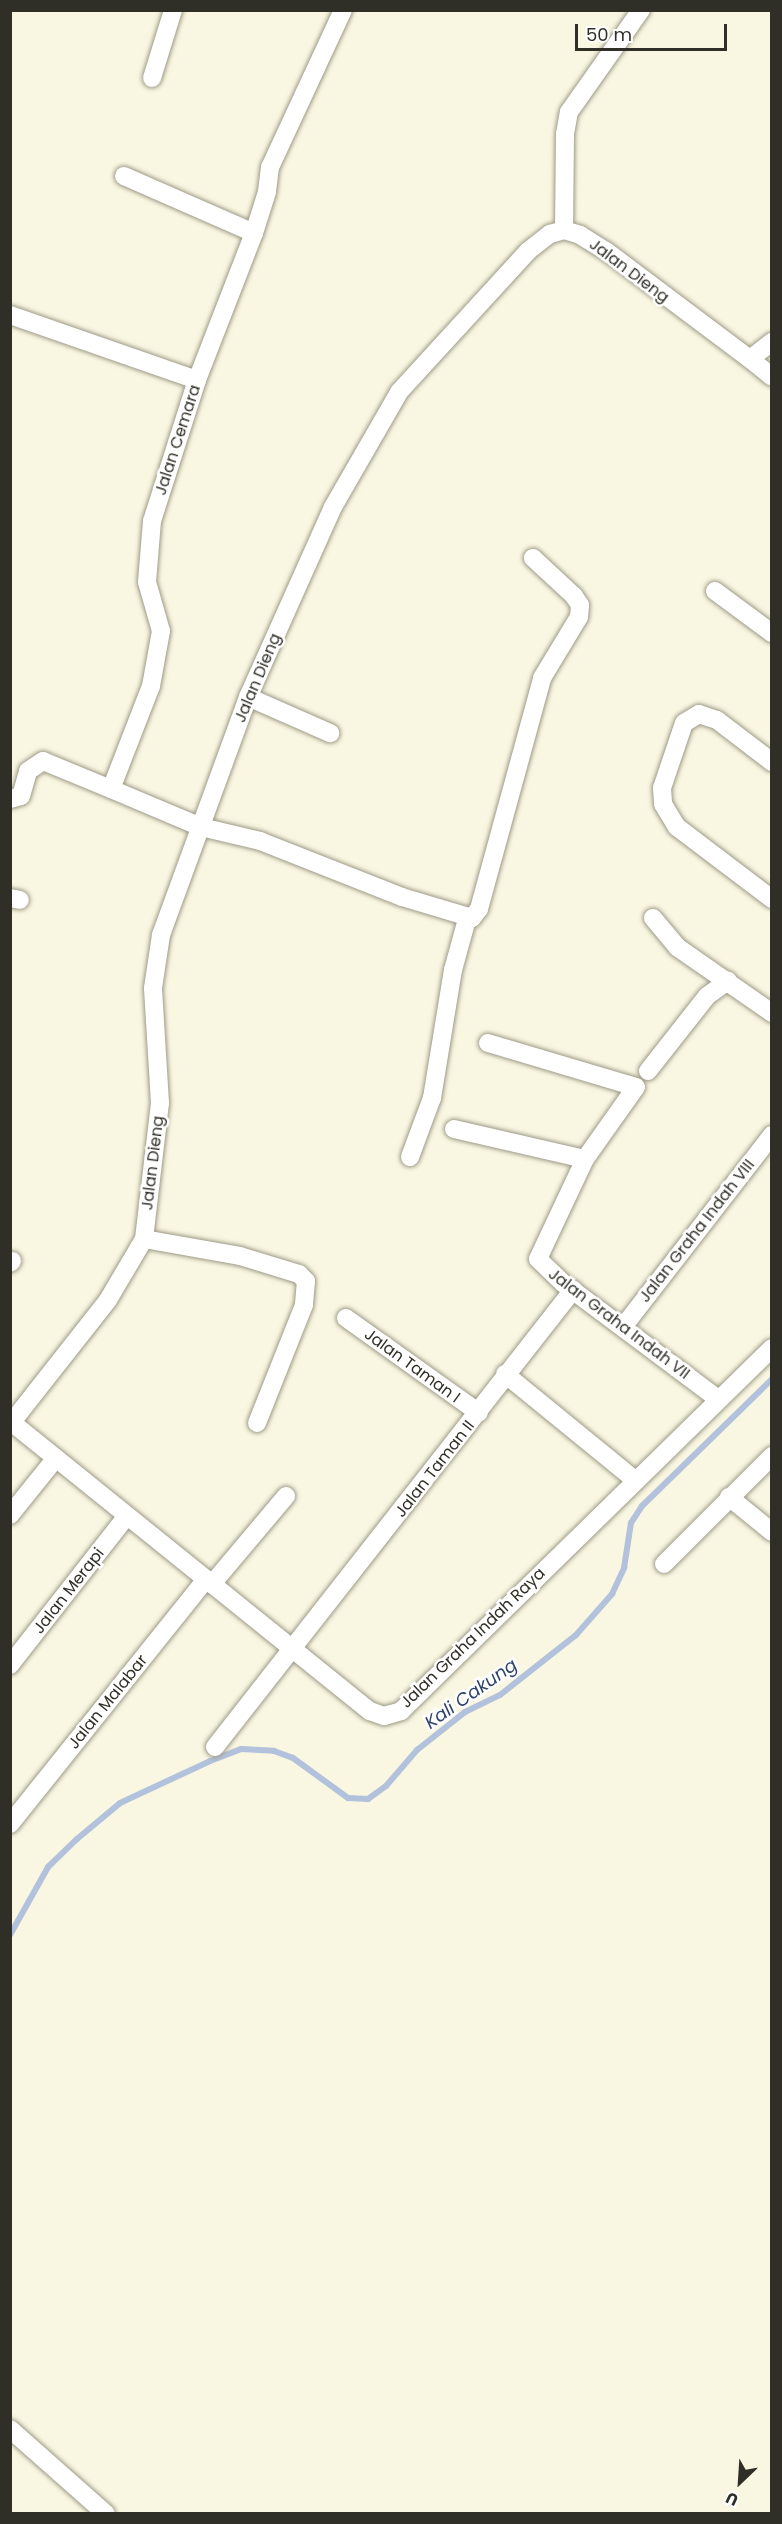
<!DOCTYPE html>
<style>
body{margin:0}
#map{position:relative;width:782px;height:2524px;overflow:hidden;background:#f9f6e1;font-family:Poppins,sans-serif}
div>[style]{position:absolute}
.stream>*{height:6px;margin:-3px;padding:0 3px;transform-origin:3px;border-radius:3px;background:#b2c1dc}
.roads{filter:drop-shadow(0 0 2px #9d9a87) drop-shadow(0 0 2px #9d9a87)}
.street>*{height:18px;margin:-9px;padding:0 9px;transform-origin:9px;border-radius:9px;background:#fff}
span{translate:-50% -50%;white-space:nowrap;text-align:center;line-height:1.15;-webkit-text-stroke:5px #fff;paint-order:stroke}
.street-label{font-size:16px;color:#302f27}
.water-label{font-size:18px;color:#30446c;font-style:italic}
.frame{position:absolute;inset:0;border:12px solid #302f27;pointer-events:none}
.north{position:absolute;left:710px;top:2452px;width:60px;height:60px;-webkit-text-stroke:4px #fff;paint-order:stroke;rotate:205deg;font-size:16px;font-weight:700;line-height:24px;text-align:center;color:#302f27}
.north::after{content:'';display:block;margin:auto;width:21px;height:27px;background:#302f27;clip-path:polygon(50% 0,100% 100%,50% 72%,0 100%)}
.scale{position:absolute;left:575px;top:24px;width:152px;height:27px;box-sizing:border-box;border:3px solid #302f27;border-top:0;padding-left:8px;font-size:18px;line-height:21px;white-space:nowrap;color:#302f27;-webkit-text-stroke:4px #fff;paint-order:stroke}
</style>
<div id="map">
<div class="stream">
<div style="left:10px;top:1935px;width:78px;rotate:-60.8deg"></div>
<div style="left:48px;top:1867px;width:40px;rotate:-44deg"></div>
<div style="left:77px;top:1839px;width:56px;rotate:-39.9deg"></div>
<div style="left:120px;top:1803px;width:99px;rotate:-25deg"></div>
<div style="left:210px;top:1761px;width:33px;rotate:-21deg"></div>
<div style="left:241px;top:1749px;width:33px;rotate:3deg"></div>
<div style="left:274px;top:1751px;width:20px;rotate:20deg"></div>
<div style="left:293px;top:1758px;width:68px;rotate:36deg"></div>
<div style="left:348px;top:1798px;width:20px;rotate:3deg"></div>
<div style="left:368px;top:1799px;width:22px;rotate:-36deg"></div>
<div style="left:386px;top:1786px;width:48px;rotate:-49.3deg"></div>
<div style="left:417px;top:1750px;width:61px;rotate:-38.4deg"></div>
<div style="left:465px;top:1712px;width:39px;rotate:-26deg"></div>
<div style="left:500px;top:1695px;width:97px;rotate:-38.3deg"></div>
<div style="left:576px;top:1635px;width:55px;rotate:-48.7deg"></div>
<div style="left:612px;top:1594px;width:29px;rotate:-65deg"></div>
<div style="left:624px;top:1568px;width:46px;rotate:-81.2deg"></div>
<div style="left:631px;top:1523px;width:20px;rotate:-57deg"></div>
<div style="left:642px;top:1506px;width:182px;rotate:-44.3deg"></div>
</div>
<div class="roads">
<div class="street">
<div style="left:343px;top:10px;width:173px;rotate:114.9deg"></div>
<div style="left:270px;top:167px;width:25px;rotate:97deg"></div>
<div style="left:267px;top:192px;width:43px;rotate:107.6deg"></div>
<div style="left:254px;top:233px;width:158px;rotate:111.2deg"></div>
<div style="left:197px;top:380px;width:148px;rotate:107.7deg"></div>
<div style="left:152px;top:521px;width:61px;rotate:94.7deg"></div>
<div style="left:147px;top:582px;width:51px;rotate:74.1deg"></div>
<div style="left:161px;top:631px;width:56px;rotate:100.3deg"></div>
<div style="left:151px;top:686px;width:110px;rotate:111.2deg"></div>
<div style="left:111px;top:789px;width:98px;rotate:22.9deg"></div>
<div style="left:201px;top:827px;width:61px;rotate:13.3deg"></div>
<div style="left:260px;top:841px;width:153px;rotate:21.5deg"></div>
<div style="left:402px;top:897px;width:73px;rotate:16.7deg"></div>
<div style="left:472px;top:918px;width:11px;rotate:-52deg"></div>
<div style="left:479px;top:909px;width:239px;rotate:-74.7deg"></div>
<div style="left:542px;top:678px;width:71px;rotate:-58.8deg"></div>
<div style="left:579px;top:617px;width:12px;rotate:-85deg"></div>
<div style="left:580px;top:605px;width:11px;rotate:-124deg"></div>
<div style="left:574px;top:596px;width:56px;rotate:-137.2deg"></div>
<div style="left:152px;top:78px;width:71px;rotate:-72.8deg"></div>
<div style="left:124px;top:176px;width:142px;rotate:23.7deg"></div>
<div style="left:564px;top:230px;width:96px;rotate:-89.4deg"></div>
<div style="left:565px;top:134px;width:22px;rotate:-80deg"></div>
<div style="left:569px;top:112px;width:125px;rotate:-54.8deg"></div>
<div style="left:10px;top:315px;width:198px;rotate:19.2deg"></div>
<div style="left:750px;top:359px;width:28px;rotate:39deg"></div>
<div style="left:715px;top:591px;width:71px;rotate:36.4deg"></div>
<div style="left:248px;top:697px;width:90px;rotate:23.7deg"></div>
<div style="left:772px;top:762px;width:69px;rotate:-142.6deg"></div>
<div style="left:717px;top:720px;width:19px;rotate:-162deg"></div>
<div style="left:699px;top:714px;width:17px;rotate:149deg"></div>
<div style="left:684px;top:723px;width:69px;rotate:108.7deg"></div>
<div style="left:662px;top:788px;width:16px;rotate:86deg"></div>
<div style="left:663px;top:804px;width:27px;rotate:59deg"></div>
<div style="left:677px;top:827px;width:119px;rotate:37.2deg"></div>
<div style="left:10px;top:799px;width:11px;rotate:-15deg"></div>
<div style="left:21px;top:796px;width:26px;rotate:-74deg"></div>
<div style="left:28px;top:771px;width:18px;rotate:-34deg"></div>
<div style="left:43px;top:761px;width:74px;rotate:22.4deg"></div>
<div style="left:10px;top:898px;width:10px;rotate:11deg"></div>
<div style="left:653px;top:918px;width:38px;rotate:50deg"></div>
<div style="left:677px;top:947px;width:116px;rotate:34.8deg"></div>
<div style="left:488px;top:1043px;width:154px;rotate:16.6deg"></div>
<div style="left:636px;top:1087px;width:88px;rotate:125.3deg"></div>
<div style="left:585px;top:1159px;width:110px;rotate:115.2deg"></div>
<div style="left:538px;top:1259px;width:35px;rotate:44deg"></div>
<div style="left:563px;top:1283px;width:194px;rotate:36.8deg"></div>
<div style="left:648px;top:1071px;width:95px;rotate:-51.8deg"></div>
<div style="left:707px;top:996px;width:26px;rotate:-36deg"></div>
<div style="left:454px;top:1129px;width:134px;rotate:12.9deg"></div>
<div style="left:410px;top:1157px;width:63px;rotate:-69.6deg"></div>
<div style="left:432px;top:1098px;width:130px;rotate:-80.7deg"></div>
<div style="left:453px;top:970px;width:53px;rotate:-74.6deg"></div>
<div style="left:144px;top:1239px;width:97px;rotate:10deg"></div>
<div style="left:240px;top:1256px;width:62px;rotate:17deg"></div>
<div style="left:299px;top:1274px;width:10px;rotate:45deg"></div>
<div style="left:306px;top:1281px;width:24px;rotate:95deg"></div>
<div style="left:304px;top:1305px;width:127px;rotate:111.7deg"></div>
<div style="left:10px;top:1263px;width:3px;rotate:-45deg"></div>
<div style="left:346px;top:1318px;width:163px;rotate:35.5deg"></div>
<div style="left:623px;top:1327px;width:243px;rotate:-52.2deg"></div>
<div style="left:505px;top:1374px;width:168px;rotate:39.2deg"></div>
<div style="left:10px;top:1421px;width:462px;rotate:38.9deg"></div>
<div style="left:370px;top:1711px;width:15px;rotate:20deg"></div>
<div style="left:384px;top:1716px;width:18px;rotate:-16deg"></div>
<div style="left:401px;top:1711px;width:519px;rotate:-44.38deg"></div>
<div style="left:12px;top:1422px;width:155px;rotate:-51.8deg"></div>
<div style="left:108px;top:1300px;width:71px;rotate:-59.5deg"></div>
<div style="left:144px;top:1239px;width:137px;rotate:-83.3deg"></div>
<div style="left:160px;top:1103px;width:115px;rotate:-93.5deg"></div>
<div style="left:153px;top:988px;width:54px;rotate:-81.4deg"></div>
<div style="left:161px;top:935px;width:253px;rotate:-69.9deg"></div>
<div style="left:248px;top:697px;width:208px;rotate:-65.9deg"></div>
<div style="left:333px;top:507px;width:133px;rotate:-60.1deg"></div>
<div style="left:399px;top:392px;width:191px;rotate:-47.5deg"></div>
<div style="left:528px;top:251px;width:28px;rotate:-38deg"></div>
<div style="left:550px;top:234px;width:15px;rotate:-16deg"></div>
<div style="left:564px;top:230px;width:17px;rotate:17deg"></div>
<div style="left:580px;top:235px;width:31px;rotate:32deg"></div>
<div style="left:606px;top:251px;width:180px;rotate:36.9deg"></div>
<div style="left:750px;top:359px;width:28px;rotate:-38deg"></div>
<div style="left:729px;top:1497px;width:55px;rotate:39.1deg"></div>
<div style="left:10px;top:1515px;width:73px;rotate:-51.1deg"></div>
<div style="left:664px;top:1564px;width:153px;rotate:-45deg"></div>
<div style="left:212px;top:1584px;width:115px;rotate:-49.9deg"></div>
<div style="left:10px;top:1665px;width:189px;rotate:-51.9deg"></div>
<div style="left:215px;top:1747px;width:581px;rotate:-51.93deg"></div>
<div style="left:10px;top:1824px;width:314px;rotate:-51.3deg"></div>
<div style="left:10px;top:2429px;width:128px;rotate:41.5deg"></div>
</div>
</div>
<div class="street-label">
<span style="left:629px;top:271px;rotate:37deg">Jalan Dieng</span>
<span style="left:178px;top:440px;rotate:-72deg">Jalan Cemara</span>
<span style="left:258px;top:678px;rotate:-67deg">Jalan Dieng</span>
<span style="left:153px;top:1163px;rotate:-83deg">Jalan Dieng</span>
<span style="left:697px;top:1231px;rotate:-52deg">Jalan Graha Indah VIII</span>
<span style="left:619px;top:1324px;rotate:37deg">Jalan Graha Indah VII</span>
<span style="left:412px;top:1366px;rotate:36deg">Jalan Taman I</span>
<span style="left:435px;top:1469px;rotate:-52deg">Jalan Taman II</span>
<span style="left:69px;top:1591px;rotate:-52deg">Jalan Merapi</span>
<span style="left:473px;top:1638px;rotate:-44deg">Jalan Graha Indah Raya</span>
<span style="left:108px;top:1702px;rotate:-51deg">Jalan Malabar</span>
</div>
<div class="water-label">
<span style="left:471px;top:1694px;rotate:-35deg">Kali Cakung</span>
</div>
<div class="frame"></div>
<div class="north">U</div>
<div class="scale">50 m</div>
</div>
